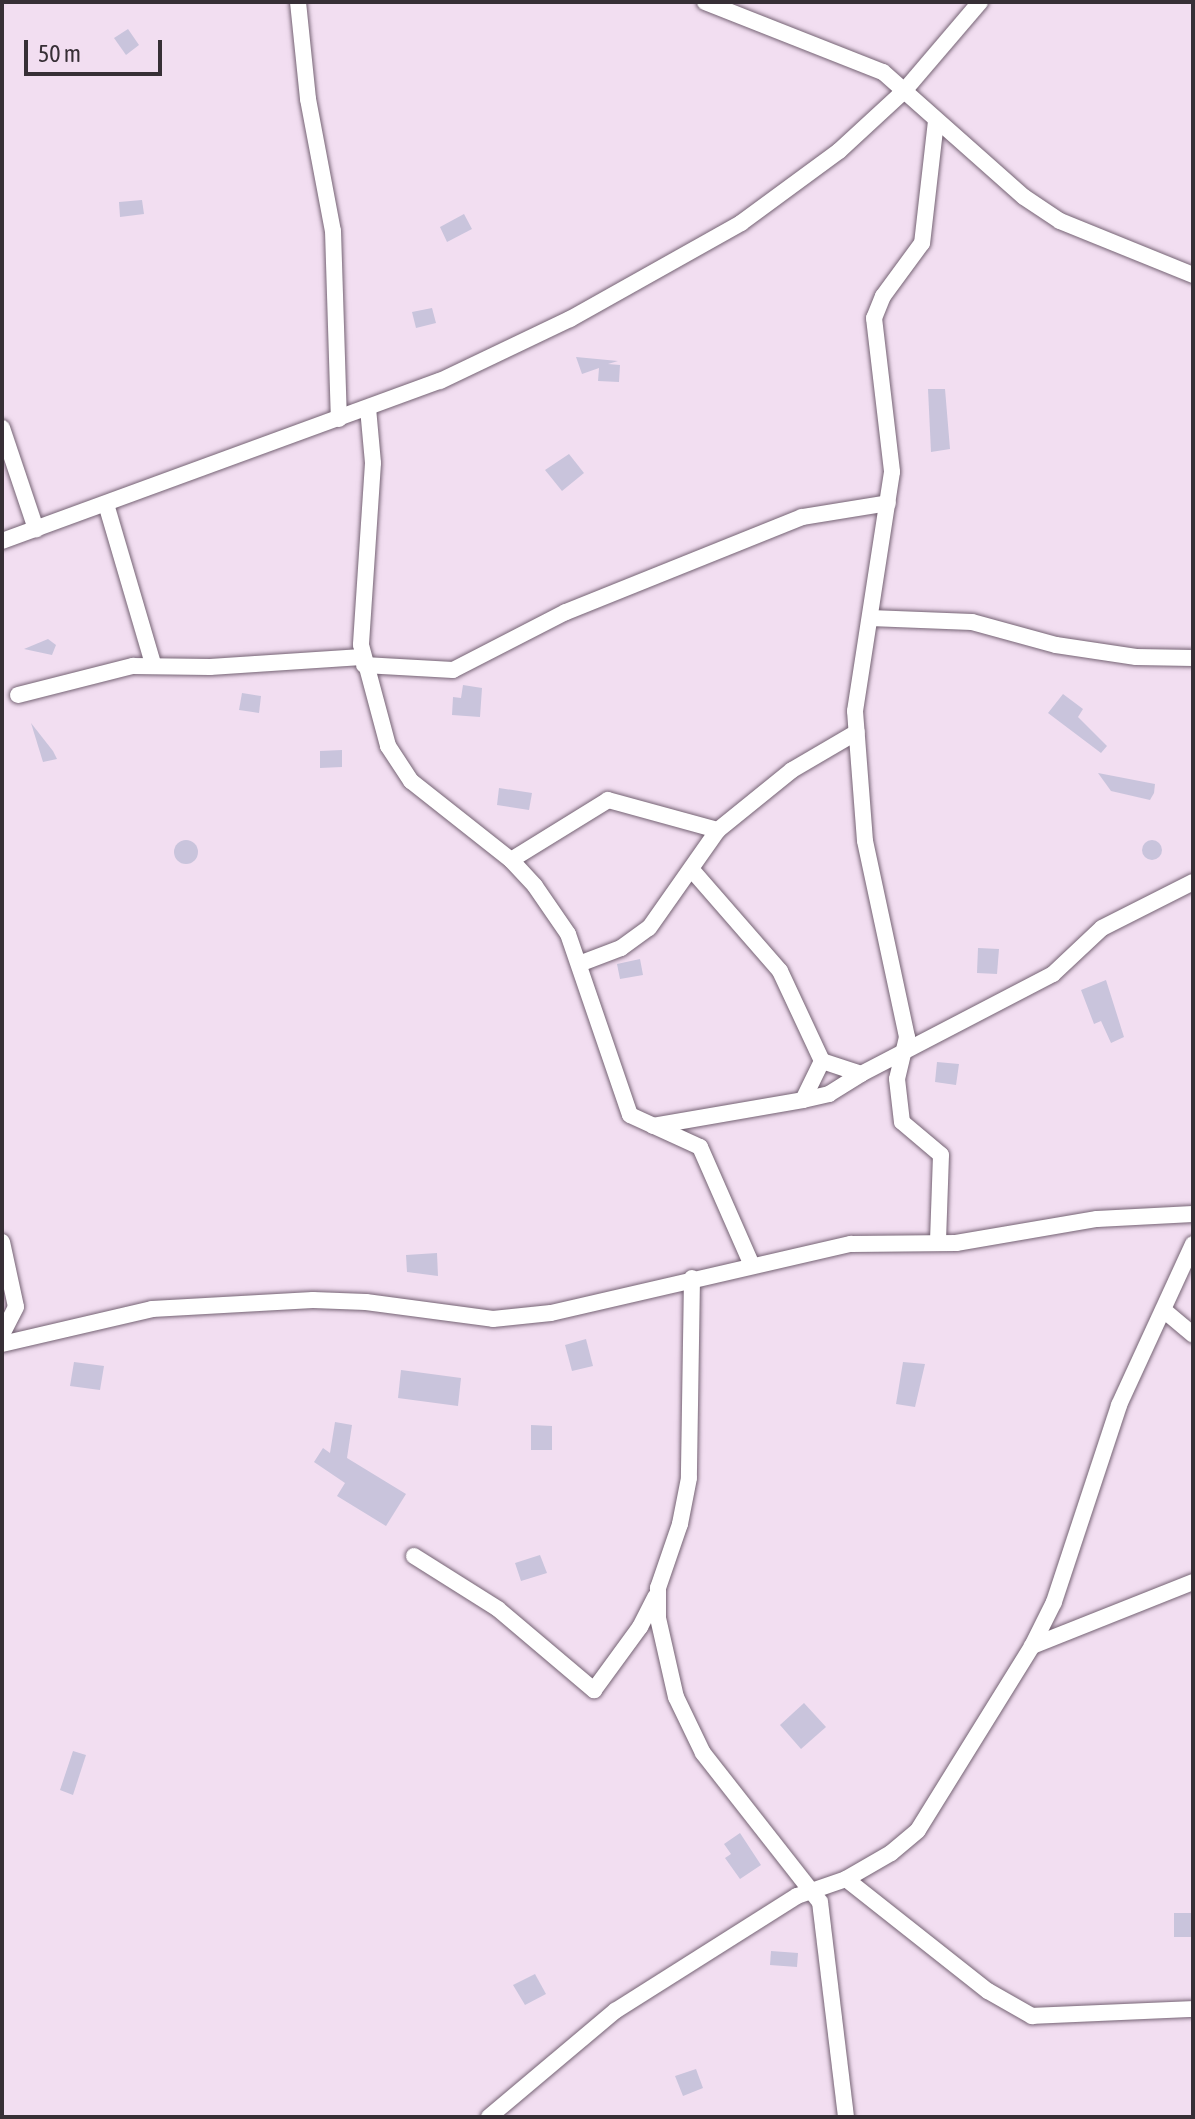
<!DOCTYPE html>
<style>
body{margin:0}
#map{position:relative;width:1195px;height:2119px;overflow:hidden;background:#f2def1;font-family:"Asap Condensed",sans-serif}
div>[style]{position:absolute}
.building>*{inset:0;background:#c9c4dc}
.round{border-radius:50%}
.roads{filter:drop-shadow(0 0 2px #756374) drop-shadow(0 0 2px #756374)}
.minor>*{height:16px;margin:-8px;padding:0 8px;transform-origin:8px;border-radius:8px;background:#fff}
span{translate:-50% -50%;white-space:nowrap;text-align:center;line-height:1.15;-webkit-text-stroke:6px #f2def1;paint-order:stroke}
.frame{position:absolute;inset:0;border:4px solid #372f36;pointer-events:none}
.scale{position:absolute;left:24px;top:40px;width:138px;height:36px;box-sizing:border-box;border:4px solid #372f36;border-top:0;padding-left:10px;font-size:24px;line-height:28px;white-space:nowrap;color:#372f36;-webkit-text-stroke:6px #f2def1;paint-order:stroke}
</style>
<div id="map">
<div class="building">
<div style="clip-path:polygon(128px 29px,139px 45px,126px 55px,114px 38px)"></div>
<div style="clip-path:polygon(142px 200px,144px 214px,120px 217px,119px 202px)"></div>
<div style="clip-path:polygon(464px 214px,472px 229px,447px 242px,440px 227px)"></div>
<div style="clip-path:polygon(432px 308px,436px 323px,416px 328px,412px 312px)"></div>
<div style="clip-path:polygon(576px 357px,618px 361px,608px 364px,620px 365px,619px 382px,598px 381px,599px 368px,582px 374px)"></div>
<div style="clip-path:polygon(928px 389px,945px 389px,950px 449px,931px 452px)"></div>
<div style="clip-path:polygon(569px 454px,584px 473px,562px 491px,545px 470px)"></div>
<div style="clip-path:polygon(48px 639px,56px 645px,52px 655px,24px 649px)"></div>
<div style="clip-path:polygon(463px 685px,482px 688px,480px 717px,452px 715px,453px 697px,461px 698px)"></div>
<div style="clip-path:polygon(242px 693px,261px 696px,259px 713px,239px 710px)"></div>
<div style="clip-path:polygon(1063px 694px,1083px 709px,1078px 717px,1107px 746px,1101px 753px,1048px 713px)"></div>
<div style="clip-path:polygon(31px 723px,53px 751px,57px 759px,43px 762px)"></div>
<div style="clip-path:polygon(342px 750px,342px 767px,320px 768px,320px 751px)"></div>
<div style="clip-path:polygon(1098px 773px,1155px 784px,1154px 793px,1150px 800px,1111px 791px)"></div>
<div style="clip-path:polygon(499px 788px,532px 793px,529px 810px,497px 805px)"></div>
<div class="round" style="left:1142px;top:840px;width:20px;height:20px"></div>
<div class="round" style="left:174px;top:840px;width:24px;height:24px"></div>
<div style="clip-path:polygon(978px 948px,999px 949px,997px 974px,977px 973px)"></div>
<div style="clip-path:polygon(640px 959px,643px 975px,620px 979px,617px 964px)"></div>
<div style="clip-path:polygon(1106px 980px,1124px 1037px,1111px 1043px,1101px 1021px,1094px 1024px,1081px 990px)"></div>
<div style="clip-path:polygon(937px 1062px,959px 1064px,956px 1085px,935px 1082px)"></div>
<div style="clip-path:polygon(437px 1253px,438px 1276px,407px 1272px,406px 1255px)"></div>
<div style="clip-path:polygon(586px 1339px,593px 1366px,572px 1371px,565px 1345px)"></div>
<div style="clip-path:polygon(74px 1362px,104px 1366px,100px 1390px,70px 1386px)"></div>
<div style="clip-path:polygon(903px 1362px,925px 1364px,915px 1407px,896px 1404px)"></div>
<div style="clip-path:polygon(401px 1370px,461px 1378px,458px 1406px,398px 1398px)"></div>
<div style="clip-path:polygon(335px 1422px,352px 1425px,347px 1458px,406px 1494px,386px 1526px,337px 1496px,345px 1483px,314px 1462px,323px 1448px,330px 1453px)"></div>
<div style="clip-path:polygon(531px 1425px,552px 1426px,552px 1450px,531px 1450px)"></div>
<div style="clip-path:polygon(540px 1555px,547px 1573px,521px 1581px,515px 1563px)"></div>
<div style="clip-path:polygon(804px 1703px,826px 1727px,801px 1749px,780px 1725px)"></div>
<div style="clip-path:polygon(73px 1751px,86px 1755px,73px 1795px,60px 1790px)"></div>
<div style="clip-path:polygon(740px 1833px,761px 1865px,740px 1879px,725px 1858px,731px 1854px,724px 1844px)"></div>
<div style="clip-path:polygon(1174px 1913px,1193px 1913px,1193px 1937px,1174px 1937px)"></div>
<div style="clip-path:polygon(771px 1951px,798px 1953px,797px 1967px,770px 1965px)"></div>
<div style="clip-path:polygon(535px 1974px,546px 1994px,525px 2005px,513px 1985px)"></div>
<div style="clip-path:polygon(696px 2069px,703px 2088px,683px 2096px,675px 2076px)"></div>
</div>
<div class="roads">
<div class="minor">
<div style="left:298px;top:2px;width:98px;rotate:84.1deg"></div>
<div style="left:308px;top:99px;width:134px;rotate:79.3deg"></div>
<div style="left:333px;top:231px;width:188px;rotate:88.2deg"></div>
<div style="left:705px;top:2px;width:191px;rotate:21.5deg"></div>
<div style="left:883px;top:72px;width:188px;rotate:41.6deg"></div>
<div style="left:1024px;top:197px;width:43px;rotate:33.7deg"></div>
<div style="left:1060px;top:221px;width:144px;rotate:22.1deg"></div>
<div style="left:936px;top:121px;width:123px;rotate:96.5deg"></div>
<div style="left:922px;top:243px;width:66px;rotate:126.3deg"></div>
<div style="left:883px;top:296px;width:24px;rotate:112deg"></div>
<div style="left:874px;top:318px;width:155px;rotate:83.3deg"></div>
<div style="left:892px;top:472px;width:242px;rotate:98.8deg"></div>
<div style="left:855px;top:711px;width:130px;rotate:85.6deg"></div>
<div style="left:865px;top:841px;width:200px;rotate:77.9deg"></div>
<div style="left:907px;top:1037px;width:43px;rotate:103.4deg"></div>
<div style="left:897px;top:1079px;width:43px;rotate:83.4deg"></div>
<div style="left:902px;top:1122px;width:51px;rotate:40.2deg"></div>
<div style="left:941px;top:1155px;width:88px;rotate:92deg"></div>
<div style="left:368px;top:408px;width:55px;rotate:84.8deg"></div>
<div style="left:373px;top:463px;width:182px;rotate:93.8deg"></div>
<div style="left:361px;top:645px;width:105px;rotate:75deg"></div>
<div style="left:388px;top:746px;width:42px;rotate:56.7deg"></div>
<div style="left:411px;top:781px;width:127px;rotate:38.3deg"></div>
<div style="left:511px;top:860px;width:35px;rotate:47deg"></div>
<div style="left:535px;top:886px;width:58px;rotate:55.5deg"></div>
<div style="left:568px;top:934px;width:191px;rotate:71.1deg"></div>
<div style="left:630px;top:1115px;width:77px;rotate:24.6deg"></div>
<div style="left:700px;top:1147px;width:127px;rotate:66.3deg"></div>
<div style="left:2px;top:428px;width:107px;rotate:71.4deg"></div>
<div style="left:106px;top:504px;width:167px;rotate:73.6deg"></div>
<div style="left:2px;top:541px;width:466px;rotate:-20.1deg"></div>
<div style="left:440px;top:381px;width:144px;rotate:-25.5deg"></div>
<div style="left:570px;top:319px;width:196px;rotate:-29.3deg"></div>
<div style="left:741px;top:223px;width:122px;rotate:-36.3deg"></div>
<div style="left:839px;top:151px;width:88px;rotate:-42.7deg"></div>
<div style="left:904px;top:91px;width:117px;rotate:-49.5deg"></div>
<div style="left:870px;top:618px;width:102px;rotate:2.2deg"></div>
<div style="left:972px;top:622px;width:87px;rotate:15.3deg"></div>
<div style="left:1056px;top:645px;width:81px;rotate:8.5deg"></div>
<div style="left:1136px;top:657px;width:57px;rotate:1deg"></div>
<div style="left:364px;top:665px;width:89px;rotate:3.2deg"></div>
<div style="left:453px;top:670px;width:127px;rotate:-27.2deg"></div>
<div style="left:566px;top:612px;width:254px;rotate:-21.9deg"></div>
<div style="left:802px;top:517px;width:87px;rotate:-9.2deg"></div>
<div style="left:18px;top:695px;width:119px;rotate:-14.2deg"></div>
<div style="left:133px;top:666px;width:77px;rotate:0.7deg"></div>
<div style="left:210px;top:667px;width:152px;rotate:-3.8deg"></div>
<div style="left:511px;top:860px;width:114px;rotate:-31.7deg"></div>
<div style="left:608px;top:800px;width:114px;rotate:15.3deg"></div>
<div style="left:692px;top:870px;width:134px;rotate:48.9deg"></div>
<div style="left:780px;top:971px;width:99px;rotate:65deg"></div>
<div style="left:822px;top:1061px;width:41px;rotate:18.4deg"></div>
<div style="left:861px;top:1074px;width:216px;rotate:-27.5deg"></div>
<div style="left:1053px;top:974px;width:67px;rotate:-43.2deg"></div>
<div style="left:1102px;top:928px;width:102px;rotate:-26.8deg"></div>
<div style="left:579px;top:964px;width:45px;rotate:-20.9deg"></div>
<div style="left:621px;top:948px;width:34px;rotate:-36deg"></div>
<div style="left:649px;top:928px;width:120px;rotate:-54.9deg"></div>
<div style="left:718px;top:830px;width:95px;rotate:-39deg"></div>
<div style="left:792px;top:770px;width:75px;rotate:-30.3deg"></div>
<div style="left:803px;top:1100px;width:43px;rotate:-64deg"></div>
<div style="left:653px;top:1126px;width:152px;rotate:-9.8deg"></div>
<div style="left:803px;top:1100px;width:27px;rotate:-13deg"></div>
<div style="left:829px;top:1094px;width:38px;rotate:-32deg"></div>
<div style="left:2px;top:1242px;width:66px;rotate:77.8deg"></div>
<div style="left:16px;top:1307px;width:30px;rotate:117deg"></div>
<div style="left:692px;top:1278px;width:200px;rotate:90.9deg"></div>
<div style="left:689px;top:1478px;width:47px;rotate:101.1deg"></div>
<div style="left:680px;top:1524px;width:68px;rotate:109deg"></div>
<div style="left:658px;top:1588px;width:30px;rotate:90deg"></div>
<div style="left:658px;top:1618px;width:81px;rotate:77.2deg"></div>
<div style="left:676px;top:1697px;width:62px;rotate:64.3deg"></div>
<div style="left:703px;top:1753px;width:189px;rotate:51.9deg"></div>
<div style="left:820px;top:1902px;width:217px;rotate:83.1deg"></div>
<div style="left:1166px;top:1312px;width:35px;rotate:40deg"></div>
<div style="left:2px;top:1344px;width:154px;rotate:-13.1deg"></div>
<div style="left:152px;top:1309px;width:161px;rotate:-3.2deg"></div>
<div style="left:313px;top:1300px;width:53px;rotate:2.2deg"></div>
<div style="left:366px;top:1302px;width:128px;rotate:7.6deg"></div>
<div style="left:493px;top:1319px;width:58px;rotate:-5.9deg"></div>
<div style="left:551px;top:1313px;width:308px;rotate:-13deg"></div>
<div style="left:851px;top:1244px;width:105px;rotate:-0.5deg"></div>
<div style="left:956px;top:1243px;width:143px;rotate:-9.7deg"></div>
<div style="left:1097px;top:1219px;width:96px;rotate:-3deg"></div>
<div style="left:414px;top:1556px;width:99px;rotate:32.2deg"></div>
<div style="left:498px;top:1609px;width:126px;rotate:40.2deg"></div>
<div style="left:594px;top:1690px;width:78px;rotate:-53.9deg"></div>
<div style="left:640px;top:1627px;width:34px;rotate:-63deg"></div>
<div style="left:1032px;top:1646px;width:173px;rotate:-21.7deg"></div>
<div style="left:846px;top:1879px;width:181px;rotate:38.3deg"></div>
<div style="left:988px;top:1991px;width:51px;rotate:29.6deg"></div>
<div style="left:1032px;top:2016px;width:161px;rotate:-2.5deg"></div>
<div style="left:489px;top:2117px;width:165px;rotate:-40.1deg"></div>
<div style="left:615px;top:2011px;width:215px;rotate:-32.3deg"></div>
<div style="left:797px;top:1896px;width:52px;rotate:-19.1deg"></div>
<div style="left:846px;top:1879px;width:52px;rotate:-30deg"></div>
<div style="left:891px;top:1853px;width:35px;rotate:-40deg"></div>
<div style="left:918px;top:1830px;width:216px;rotate:-58.2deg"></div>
<div style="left:1032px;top:1646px;width:49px;rotate:-63.4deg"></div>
<div style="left:1054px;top:1602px;width:207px;rotate:-71.7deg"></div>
<div style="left:1119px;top:1405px;width:177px;rotate:-65.3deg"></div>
</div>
</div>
<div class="frame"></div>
<div class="scale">50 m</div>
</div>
